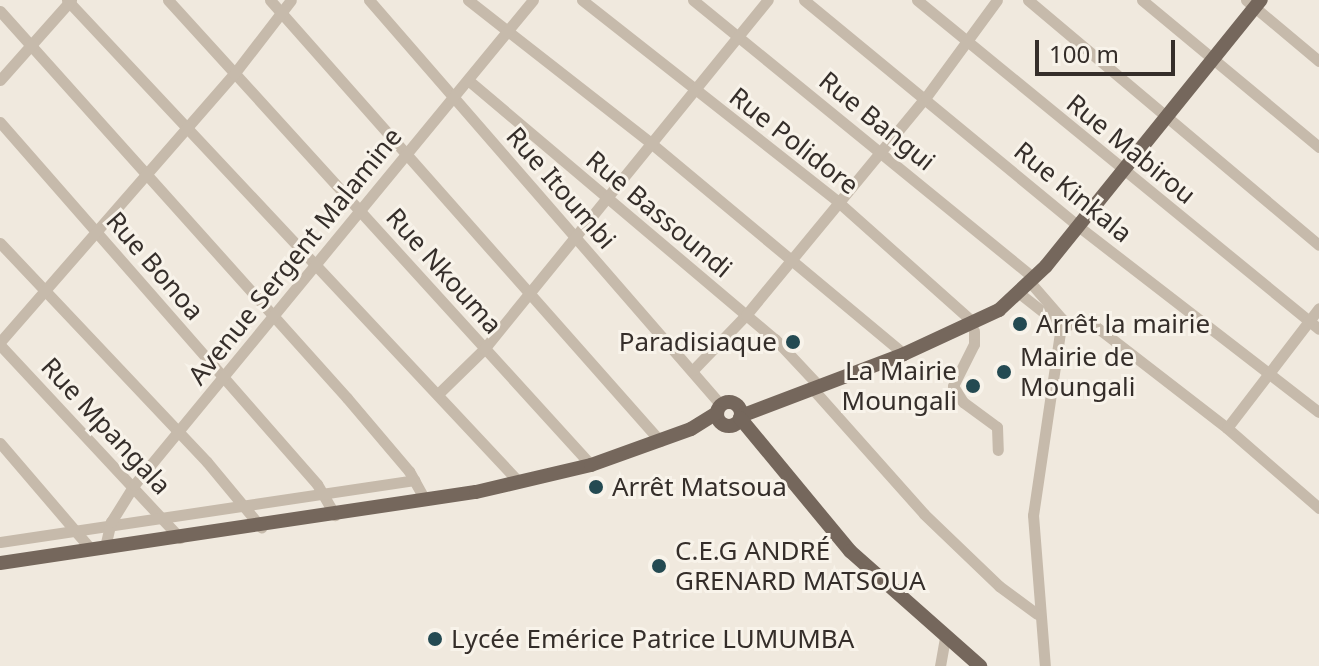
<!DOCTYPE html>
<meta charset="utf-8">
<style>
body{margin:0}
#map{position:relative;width:1319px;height:666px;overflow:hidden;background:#f0e9de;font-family:"Noto Sans",sans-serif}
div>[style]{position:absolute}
.minor>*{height:11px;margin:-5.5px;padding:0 5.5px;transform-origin:5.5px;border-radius:5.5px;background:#c6baab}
.major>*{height:14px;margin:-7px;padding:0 7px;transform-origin:7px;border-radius:7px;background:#75675c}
.major>.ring{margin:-7px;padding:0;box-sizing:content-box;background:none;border:14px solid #75675c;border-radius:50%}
.dots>*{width:22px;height:22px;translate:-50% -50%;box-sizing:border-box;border:4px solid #f8f3ea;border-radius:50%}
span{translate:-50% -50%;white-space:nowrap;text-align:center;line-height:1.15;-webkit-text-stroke:6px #f8f3ea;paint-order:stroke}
.street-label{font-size:26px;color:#352e2a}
.poi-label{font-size:26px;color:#352e2a}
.left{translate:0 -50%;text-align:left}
.right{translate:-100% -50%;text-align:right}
.scale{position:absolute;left:1035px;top:40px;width:140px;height:36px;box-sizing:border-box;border:4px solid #352e2a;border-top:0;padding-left:10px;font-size:24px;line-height:28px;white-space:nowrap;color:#352e2a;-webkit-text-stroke:6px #f8f3ea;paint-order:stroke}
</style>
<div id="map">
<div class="minor">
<div style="left:67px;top:0;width:661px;rotate:46.84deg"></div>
<div style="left:168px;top:0;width:629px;rotate:47.71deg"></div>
<div style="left:270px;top:0;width:589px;rotate:48.51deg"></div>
<div style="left:369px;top:0;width:537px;rotate:49deg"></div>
<div style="left:468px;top:0;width:234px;rotate:38deg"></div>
<div style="left:652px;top:144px;width:328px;rotate:39.8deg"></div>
<div style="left:582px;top:0;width:323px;rotate:38.2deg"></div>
<div style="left:836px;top:200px;width:185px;rotate:41.7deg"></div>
<div style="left:693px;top:0;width:437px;rotate:39.2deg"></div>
<div style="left:804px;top:0;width:355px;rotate:39.5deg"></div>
<div style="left:1078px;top:226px;width:304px;rotate:37.7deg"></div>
<div style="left:917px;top:0;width:519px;rotate:39.3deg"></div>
<div style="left:1028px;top:0;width:380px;rotate:40.1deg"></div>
<div style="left:1142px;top:0;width:230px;rotate:39.7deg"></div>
<div style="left:1246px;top:0;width:95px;rotate:39.9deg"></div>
<div style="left:0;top:11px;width:520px;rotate:48.12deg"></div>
<div style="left:347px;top:398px;width:96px;rotate:49.7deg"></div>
<div style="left:409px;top:471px;width:33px;rotate:61deg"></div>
<div style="left:0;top:80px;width:107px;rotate:-48.4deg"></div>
<div style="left:468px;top:80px;width:402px;rotate:40.2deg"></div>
<div style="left:775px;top:339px;width:63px;rotate:46.9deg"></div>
<div style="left:0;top:122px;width:481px;rotate:48.8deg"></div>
<div style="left:317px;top:484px;width:36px;rotate:60deg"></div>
<div style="left:0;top:243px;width:301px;rotate:46.6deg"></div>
<div style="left:207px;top:462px;width:85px;rotate:50.3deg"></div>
<div style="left:1029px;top:281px;width:50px;rotate:49deg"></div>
<div style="left:1062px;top:319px;width:198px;rotate:98.4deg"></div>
<div style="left:1033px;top:515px;width:151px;rotate:85.5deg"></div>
<div style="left:1019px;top:293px;width:53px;rotate:38.2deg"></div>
<div style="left:1061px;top:329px;width:21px;rotate:-28deg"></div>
<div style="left:1080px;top:319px;width:10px;rotate:17deg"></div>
<div style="left:1090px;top:322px;width:173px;rotate:37.7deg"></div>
<div style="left:1227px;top:428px;width:122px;rotate:41deg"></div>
<div style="left:974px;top:331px;width:13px;rotate:90deg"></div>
<div style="left:974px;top:344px;width:47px;rotate:116.6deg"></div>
<div style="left:953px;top:386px;width:19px;rotate:58deg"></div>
<div style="left:963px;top:402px;width:42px;rotate:36.3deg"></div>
<div style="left:997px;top:427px;width:23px;rotate:88deg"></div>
<div style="left:0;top:342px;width:356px;rotate:-48.9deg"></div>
<div style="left:234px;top:74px;width:93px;rotate:-52.4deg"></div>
<div style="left:0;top:345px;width:264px;rotate:47deg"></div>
<div style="left:693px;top:370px;width:76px;rotate:-46.1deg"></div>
<div style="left:746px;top:315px;width:283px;rotate:-50.5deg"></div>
<div style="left:926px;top:97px;width:120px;rotate:-53.8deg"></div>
<div style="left:811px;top:387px;width:170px;rotate:48.3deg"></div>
<div style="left:924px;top:514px;width:104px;rotate:43.8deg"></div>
<div style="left:999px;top:586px;width:47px;rotate:36.4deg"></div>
<div style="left:440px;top:392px;width:62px;rotate:-44.3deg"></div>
<div style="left:484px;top:349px;width:450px;rotate:-50.9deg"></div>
<div style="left:1227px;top:428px;width:151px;rotate:-52.5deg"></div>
<div style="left:0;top:443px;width:140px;rotate:49.4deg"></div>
<div style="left:0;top:542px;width:419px;rotate:-8.5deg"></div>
<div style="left:105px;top:547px;width:26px;rotate:-77deg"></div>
<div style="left:111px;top:522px;width:44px;rotate:-58.1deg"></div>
<div style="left:134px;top:485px;width:628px;rotate:-50.56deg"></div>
<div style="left:940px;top:666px;width:28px;rotate:-80deg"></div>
</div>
<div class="major">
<div class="ring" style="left:717px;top:402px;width:10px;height:10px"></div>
<div style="left:741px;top:416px;width:174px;rotate:-20.8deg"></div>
<div style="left:904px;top:354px;width:105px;rotate:-24.9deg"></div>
<div style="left:999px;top:310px;width:64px;rotate:-43.1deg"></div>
<div style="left:1046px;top:266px;width:342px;rotate:-51.1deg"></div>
<div style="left:740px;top:418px;width:173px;rotate:50.4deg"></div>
<div style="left:850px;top:551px;width:174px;rotate:41.5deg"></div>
<div style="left:0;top:563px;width:481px;rotate:-8.5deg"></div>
<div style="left:476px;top:492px;width:118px;rotate:-13.2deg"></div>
<div style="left:591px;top:465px;width:106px;rotate:-19.8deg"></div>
<div style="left:691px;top:429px;width:31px;rotate:-32deg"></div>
</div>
<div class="dots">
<div style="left:1020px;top:324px;background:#244a52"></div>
<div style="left:793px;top:342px;background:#244a52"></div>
<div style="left:1004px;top:372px;background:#244a52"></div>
<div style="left:973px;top:386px;background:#244a52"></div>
<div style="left:596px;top:487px;background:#244a52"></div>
<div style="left:659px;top:566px;background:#244a52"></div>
<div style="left:435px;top:639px;background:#244a52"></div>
</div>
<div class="street-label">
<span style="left:877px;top:121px;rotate:39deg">Rue Bangui</span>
<span style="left:794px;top:141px;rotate:38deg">Rue Polidore</span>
<span style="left:1131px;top:149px;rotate:39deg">Rue Mabirou</span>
<span style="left:561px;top:188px;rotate:49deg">Rue Itoumbi</span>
<span style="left:1073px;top:192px;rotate:39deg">Rue Kinkala</span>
<span style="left:659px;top:214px;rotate:40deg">Rue Bassoundi</span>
<span style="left:295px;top:256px;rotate:-51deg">Avenue Sergent Malamine</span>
<span style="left:155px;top:266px;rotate:49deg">Rue Bonoa</span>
<span style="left:444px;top:271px;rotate:48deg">Rue Nkouma</span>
<span style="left:106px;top:426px;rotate:47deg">Rue Mpangala</span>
</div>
<div class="poi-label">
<span class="left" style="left:1036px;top:324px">Arrêt la mairie</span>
<span class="right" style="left:777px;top:342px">Paradisiaque</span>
<span class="left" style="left:1020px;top:372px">Mairie de<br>Moungali</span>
<span class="right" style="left:957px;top:386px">La Mairie<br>Moungali</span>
<span class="left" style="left:612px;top:487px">Arrêt Matsoua</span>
<span class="left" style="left:675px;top:566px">C.E.G ANDRÉ<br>GRENARD MATSOUA</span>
<span class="left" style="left:451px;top:639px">Lycée Emérice Patrice LUMUMBA</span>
</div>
<div class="scale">100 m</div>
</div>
